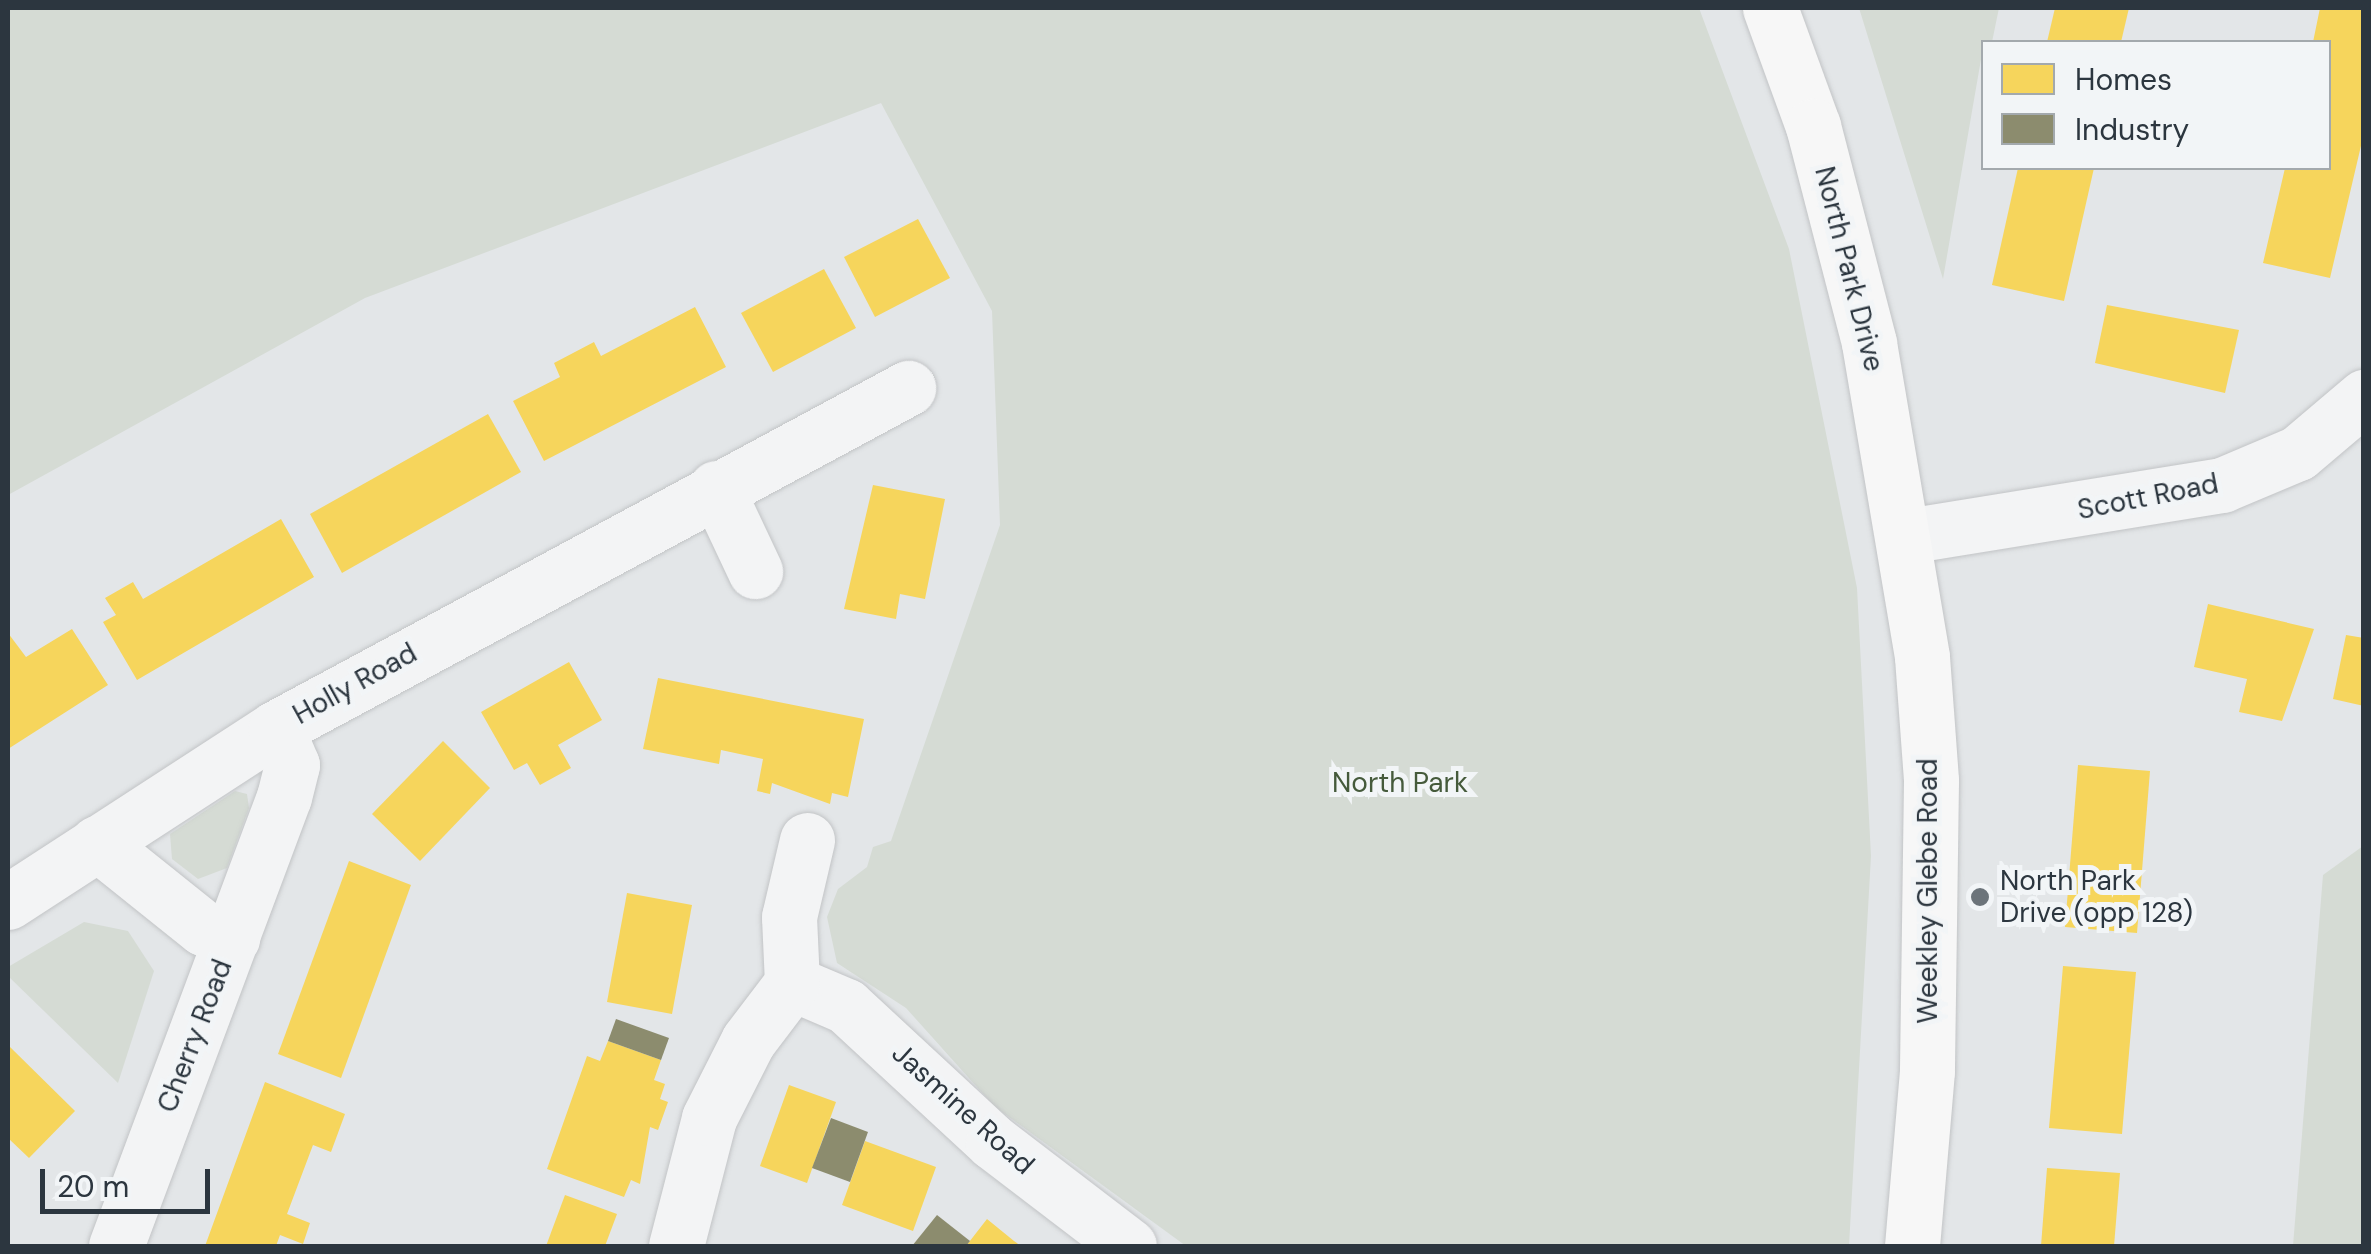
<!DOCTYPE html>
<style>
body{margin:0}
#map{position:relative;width:2371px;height:1254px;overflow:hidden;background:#e3e6e8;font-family:"DM Sans",sans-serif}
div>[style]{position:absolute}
.green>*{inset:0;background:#d5dbd4}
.homes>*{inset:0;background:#f6d55c}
.industry>*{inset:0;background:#8c8c6e}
.roads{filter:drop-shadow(0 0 2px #c2c4c6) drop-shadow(0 0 2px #c2c4c6)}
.street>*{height:55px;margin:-27.5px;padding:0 27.5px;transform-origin:27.5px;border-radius:27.5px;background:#f3f4f5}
.secondary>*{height:55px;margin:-27.5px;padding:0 27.5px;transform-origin:27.5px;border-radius:27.5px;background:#f7f7f7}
.dots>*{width:28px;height:28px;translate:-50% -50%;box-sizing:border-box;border:5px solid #f2f5f7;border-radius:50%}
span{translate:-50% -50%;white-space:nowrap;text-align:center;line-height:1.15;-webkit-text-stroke:10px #f2f5f7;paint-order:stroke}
.street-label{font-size:28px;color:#2c363f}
.park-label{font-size:28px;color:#455a3b}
.poi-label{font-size:28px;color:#2c363f}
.left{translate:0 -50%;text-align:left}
.frame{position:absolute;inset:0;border:10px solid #2c363f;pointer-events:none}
.legend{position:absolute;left:1981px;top:40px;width:350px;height:130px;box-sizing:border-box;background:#f2f5f7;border:2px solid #a3a9ad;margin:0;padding:12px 18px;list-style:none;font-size:30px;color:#2c363f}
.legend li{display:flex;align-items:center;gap:20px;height:50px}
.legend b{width:50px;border:2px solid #a3a9ad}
.scale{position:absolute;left:40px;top:1169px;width:170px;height:45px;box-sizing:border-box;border:5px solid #2c363f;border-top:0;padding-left:12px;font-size:30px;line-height:35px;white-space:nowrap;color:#2c363f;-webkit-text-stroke:8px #f2f5f7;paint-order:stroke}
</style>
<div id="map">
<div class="green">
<div style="clip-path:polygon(8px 8px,1699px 8px,1789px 249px,1857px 588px,1871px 856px,1849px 1246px,1186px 1246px,994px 1106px,906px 1008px,837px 963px,827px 917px,838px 889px,867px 867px,873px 847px,891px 841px,1000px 525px,992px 311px,881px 103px,365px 298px,8px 495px)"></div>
<div style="clip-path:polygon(1859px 8px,1999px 8px,1992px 42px,1984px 42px,1943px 279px)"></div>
<div style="clip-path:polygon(235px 791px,247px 794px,249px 808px,227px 868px,198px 879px,172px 859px,170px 834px)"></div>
<div style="clip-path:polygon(2363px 846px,2363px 1246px,2293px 1246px,2323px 875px)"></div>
<div style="clip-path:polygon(84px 922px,128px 931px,154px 971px,118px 1083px,8px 976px,8px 967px)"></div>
</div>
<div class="homes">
<div style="clip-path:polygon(2055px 8px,2129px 8px,2121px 42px,2047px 42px)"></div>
<div style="clip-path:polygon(2320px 8px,2364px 8px,2364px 133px,2330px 278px,2263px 263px,2285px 168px,2328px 168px,2328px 42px,2313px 42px)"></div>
<div style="clip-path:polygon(2018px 168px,2094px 168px,2064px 301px,1992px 285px)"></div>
<div style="clip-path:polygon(918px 219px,950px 278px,875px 317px,844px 257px)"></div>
<div style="clip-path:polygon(824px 269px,856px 328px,773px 372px,741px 313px)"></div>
<div style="clip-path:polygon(2107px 305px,2239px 330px,2225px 393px,2095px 363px)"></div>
<div style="clip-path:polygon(695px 307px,726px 367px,544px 461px,513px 401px,560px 377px,554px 363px,594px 342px,601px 356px)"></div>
<div style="clip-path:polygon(488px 414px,521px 472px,342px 573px,310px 514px)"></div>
<div style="clip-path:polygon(873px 485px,945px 499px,925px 599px,900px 594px,896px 619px,844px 609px)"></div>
<div style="clip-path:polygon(281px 519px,314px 577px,137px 680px,103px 622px,116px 615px,105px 598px,133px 582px,143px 599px)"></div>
<div style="clip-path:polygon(2208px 604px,2314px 629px,2282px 721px,2239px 712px,2247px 679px,2194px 667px)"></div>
<div style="clip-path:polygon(72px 629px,108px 685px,8px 749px,8px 633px,26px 657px)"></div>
<div style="clip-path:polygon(2346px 635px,2364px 638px,2364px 706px,2333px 699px)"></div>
<div style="clip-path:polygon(569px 662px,602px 720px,558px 745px,571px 768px,540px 785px,527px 763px,514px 770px,481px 712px)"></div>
<div style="clip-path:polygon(658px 678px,864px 719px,848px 797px,832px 793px,830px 804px,772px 783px,770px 794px,757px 791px,763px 759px,721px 750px,719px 764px,643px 749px)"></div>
<div style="clip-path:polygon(443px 741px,490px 788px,420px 861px,372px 814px)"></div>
<div style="clip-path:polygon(2078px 765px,2150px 771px,2137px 933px,2065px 927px)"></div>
<div style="clip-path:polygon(349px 861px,411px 885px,341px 1078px,278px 1054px)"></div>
<div style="clip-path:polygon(627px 893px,692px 905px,672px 1014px,607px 1002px)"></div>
<div style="clip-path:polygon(2063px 966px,2136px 972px,2122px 1134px,2049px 1128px)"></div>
<div style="clip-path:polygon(608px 1041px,661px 1060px,654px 1080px,665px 1084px,660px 1099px,668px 1102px,658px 1130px,650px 1127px,640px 1184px,631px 1180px,624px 1197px,547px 1169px,587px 1056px,600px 1061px)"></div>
<div style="clip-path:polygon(8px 1045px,75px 1111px,29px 1158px,8px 1138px)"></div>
<div style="clip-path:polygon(265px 1082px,345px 1114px,331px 1152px,313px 1145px,287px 1214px,310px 1223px,303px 1244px,280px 1235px,276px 1246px,205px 1246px)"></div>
<div style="clip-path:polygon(789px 1085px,836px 1102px,807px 1183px,760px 1166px)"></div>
<div style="clip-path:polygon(865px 1141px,936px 1167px,913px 1231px,842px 1205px)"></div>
<div style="clip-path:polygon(2047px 1168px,2120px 1173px,2114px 1246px,2041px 1246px)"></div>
<div style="clip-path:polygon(565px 1195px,617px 1214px,605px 1246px,546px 1246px)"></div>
<div style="clip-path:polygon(987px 1219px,1014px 1241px,1021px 1246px,966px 1246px)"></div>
</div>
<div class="industry">
<div style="clip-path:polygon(616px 1019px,669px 1038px,661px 1060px,608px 1041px)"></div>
<div style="clip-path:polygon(831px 1118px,868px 1132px,850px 1182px,812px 1168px)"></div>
<div style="clip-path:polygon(937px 1215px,970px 1241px,966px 1246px,912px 1246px)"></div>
</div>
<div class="roads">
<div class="street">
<div style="left:716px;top:488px;width:92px;rotate:64.8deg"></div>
<div style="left:1907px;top:536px;width:319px;rotate:-9.2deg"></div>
<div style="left:2222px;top:485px;width:82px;rotate:-22.8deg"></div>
<div style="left:2298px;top:453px;width:87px;rotate:-40.3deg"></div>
<div style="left:97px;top:843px;width:136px;rotate:38.7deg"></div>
<div style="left:203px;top:928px;width:31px;rotate:19deg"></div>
<div style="left:8px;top:902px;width:320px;rotate:-33deg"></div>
<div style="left:276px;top:728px;width:718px;rotate:-28.28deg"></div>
<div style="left:792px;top:983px;width:59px;rotate:23.1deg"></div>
<div style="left:846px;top:1006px;width:200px;rotate:42.8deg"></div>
<div style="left:993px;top:1142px;width:171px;rotate:37.4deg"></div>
<div style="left:116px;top:1246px;width:479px;rotate:-69.5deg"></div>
<div style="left:284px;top:797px;width:33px;rotate:-76deg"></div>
<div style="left:292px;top:765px;width:40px;rotate:-113.4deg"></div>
<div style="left:676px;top:1246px;width:132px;rotate:-75.5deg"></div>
<div style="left:709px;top:1118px;width:86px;rotate:-63.1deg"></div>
<div style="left:748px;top:1041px;width:73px;rotate:-52.8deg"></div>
<div style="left:792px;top:983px;width:66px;rotate:-92.6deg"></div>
<div style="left:789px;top:917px;width:79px;rotate:-76.8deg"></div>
</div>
<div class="secondary">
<div style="left:1770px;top:8px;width:126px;rotate:70deg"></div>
<div style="left:1813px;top:126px;width:224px;rotate:75.5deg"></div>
<div style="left:1869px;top:343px;width:318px;rotate:80.4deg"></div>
<div style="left:1922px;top:657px;width:124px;rotate:85.8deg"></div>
<div style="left:1931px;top:781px;width:290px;rotate:90.8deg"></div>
<div style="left:1927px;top:1071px;width:176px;rotate:94.9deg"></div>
</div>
</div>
<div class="dots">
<div style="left:1980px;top:897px;background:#6c747a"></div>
</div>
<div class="street-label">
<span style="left:1849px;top:269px;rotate:76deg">North Park Drive</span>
<span style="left:2148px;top:497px;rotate:-11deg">Scott Road</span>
<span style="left:355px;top:684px;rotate:-29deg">Holly Road</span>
<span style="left:1928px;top:891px;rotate:-90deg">Weekley Glebe Road</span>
<span style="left:195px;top:1036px;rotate:-69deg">Cherry Road</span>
<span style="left:963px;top:1109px;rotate:42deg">Jasmine Road</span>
</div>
<div class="park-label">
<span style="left:1400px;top:783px">North Park</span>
</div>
<div class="poi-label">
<span class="left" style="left:2000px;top:897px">North Park<br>Drive (opp 128)</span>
</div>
<div class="frame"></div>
<ul class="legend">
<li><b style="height:28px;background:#f6d55c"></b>Homes</li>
<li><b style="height:28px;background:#8c8c6e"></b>Industry</li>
</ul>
<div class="scale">20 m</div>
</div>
